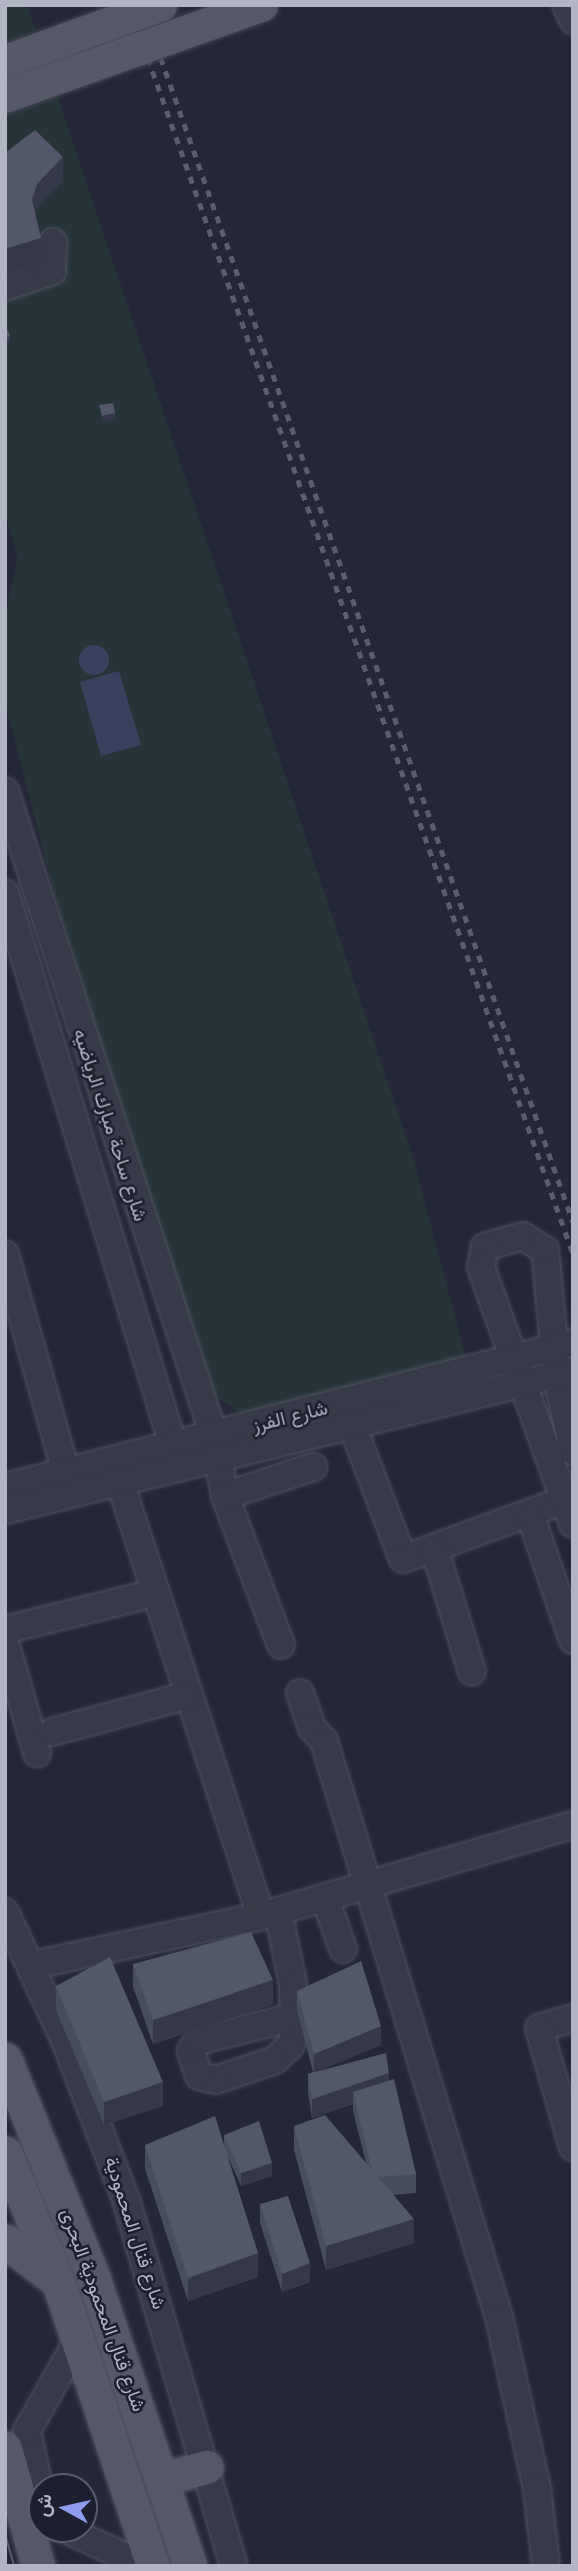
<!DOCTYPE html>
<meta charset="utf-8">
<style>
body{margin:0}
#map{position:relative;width:578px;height:2571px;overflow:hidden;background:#242737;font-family:Arial,Vazirmatn,sans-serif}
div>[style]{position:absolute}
.green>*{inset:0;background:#26343a}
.water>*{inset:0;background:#3a415f}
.round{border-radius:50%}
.roads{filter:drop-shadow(0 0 2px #4f5260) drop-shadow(0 0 2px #4f5260)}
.minor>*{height:26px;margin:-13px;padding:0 13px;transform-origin:13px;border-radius:13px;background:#373a48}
.major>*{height:33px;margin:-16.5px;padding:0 16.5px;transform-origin:16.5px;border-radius:16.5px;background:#555868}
.tram>*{height:2px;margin:-1px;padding:0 1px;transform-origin:1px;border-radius:1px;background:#595d6f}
.rail>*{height:5px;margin-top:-2.5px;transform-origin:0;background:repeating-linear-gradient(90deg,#595d6f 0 7px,transparent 0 14px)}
.bridges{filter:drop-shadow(0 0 2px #404351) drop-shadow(0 0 2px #404351)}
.major-bridge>*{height:33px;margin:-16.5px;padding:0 16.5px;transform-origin:16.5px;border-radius:16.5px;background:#555868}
.wall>*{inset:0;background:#484c5f}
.shaded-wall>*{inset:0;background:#35384a}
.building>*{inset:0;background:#53576a}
span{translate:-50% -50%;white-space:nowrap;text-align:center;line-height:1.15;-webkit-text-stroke:5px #1c1f2d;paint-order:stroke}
.street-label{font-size:19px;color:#b2b5c4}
.frame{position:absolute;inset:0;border:7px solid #b2b5c4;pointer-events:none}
.north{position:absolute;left:28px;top:2473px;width:70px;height:70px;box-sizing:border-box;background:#1c1f2d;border:2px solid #585b69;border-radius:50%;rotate:278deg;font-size:19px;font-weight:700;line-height:28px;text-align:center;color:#b2b5c4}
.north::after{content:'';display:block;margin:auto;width:24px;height:32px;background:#8e9ced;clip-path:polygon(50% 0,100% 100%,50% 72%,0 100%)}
</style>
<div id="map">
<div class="green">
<div style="clip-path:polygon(5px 5px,27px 5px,413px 1157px,469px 1370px,263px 1428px,208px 1392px,55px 896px,5px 703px,5px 618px,18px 556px,5px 516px)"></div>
</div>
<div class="water">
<div class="round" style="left:79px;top:645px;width:30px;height:30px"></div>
<div style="clip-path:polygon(119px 671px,141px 745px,101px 756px,80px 682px)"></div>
</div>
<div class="roads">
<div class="minor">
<div style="left:566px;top:5px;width:17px;rotate:65deg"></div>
<div style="left:5px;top:287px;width:50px;rotate:-18.8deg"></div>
<div style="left:52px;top:271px;width:29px;rotate:-88deg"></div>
<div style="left:5px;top:791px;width:678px;rotate:72.05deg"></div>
<div style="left:214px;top:1436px;width:61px;rotate:79.6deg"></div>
<div style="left:225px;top:1496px;width:159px;rotate:69.4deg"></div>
<div style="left:5px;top:893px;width:601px;rotate:73.07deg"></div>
<div style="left:5px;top:1254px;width:227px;rotate:74.4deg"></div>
<div style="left:352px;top:1425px;width:143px;rotate:69.2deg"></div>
<div style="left:403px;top:1559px;width:171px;rotate:-20.1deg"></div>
<div style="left:573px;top:1451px;width:77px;rotate:-102deg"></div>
<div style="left:557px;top:1376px;width:127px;rotate:-95.4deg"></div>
<div style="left:545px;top:1250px;width:26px;rotate:-148deg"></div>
<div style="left:523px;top:1236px;width:40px;rotate:164deg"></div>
<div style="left:485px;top:1247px;width:20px;rotate:101deg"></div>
<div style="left:481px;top:1267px;width:273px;rotate:70.3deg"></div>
<div style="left:120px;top:1482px;width:456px;rotate:72deg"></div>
<div style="left:5px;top:1487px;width:586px;rotate:-14.23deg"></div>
<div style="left:225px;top:1496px;width:93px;rotate:-18.2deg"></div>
<div style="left:5px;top:1510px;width:585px;rotate:-13.75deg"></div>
<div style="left:530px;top:1514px;width:133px;rotate:71.2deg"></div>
<div style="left:435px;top:1550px;width:127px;rotate:73.1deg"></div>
<div style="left:5px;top:1630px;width:154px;rotate:-13.9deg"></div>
<div style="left:5px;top:1642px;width:116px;rotate:73.9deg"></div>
<div style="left:300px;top:1693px;width:37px;rotate:71deg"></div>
<div style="left:312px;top:1728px;width:18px;rotate:47deg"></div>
<div style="left:324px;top:1741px;width:602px;rotate:73.1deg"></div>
<div style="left:499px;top:2317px;width:175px;rotate:77.5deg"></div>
<div style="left:537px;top:2488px;width:79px;rotate:83.4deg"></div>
<div style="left:52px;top:1732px;width:138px;rotate:-15.1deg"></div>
<div style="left:325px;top:1898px;width:54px;rotate:70.6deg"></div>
<div style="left:278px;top:1911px;width:75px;rotate:78.4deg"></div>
<div style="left:293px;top:1984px;width:48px;rotate:88.8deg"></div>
<div style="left:294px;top:2032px;width:13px;rotate:103deg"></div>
<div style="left:291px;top:2045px;width:22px;rotate:137deg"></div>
<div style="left:275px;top:2060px;width:62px;rotate:161.3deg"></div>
<div style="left:216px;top:2080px;width:17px;rotate:-167deg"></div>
<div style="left:199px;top:2076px;width:26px;rotate:-108deg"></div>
<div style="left:191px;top:2051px;width:12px;rotate:-59deg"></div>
<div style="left:197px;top:2041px;width:100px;rotate:-13.9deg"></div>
<div style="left:5px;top:1912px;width:145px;rotate:65deg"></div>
<div style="left:66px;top:2043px;width:171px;rotate:69.1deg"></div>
<div style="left:127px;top:2203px;width:378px;rotate:73.6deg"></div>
<div style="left:33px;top:1965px;width:233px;rotate:-12.1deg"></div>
<div style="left:261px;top:1916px;width:325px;rotate:-16.3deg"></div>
<div style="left:573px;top:2018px;width:35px;rotate:164deg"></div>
<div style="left:539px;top:2028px;width:124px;rotate:74.1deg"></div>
<div style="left:42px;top:2501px;width:72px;rotate:-102.1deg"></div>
<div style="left:27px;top:2431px;width:104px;rotate:-60.7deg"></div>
<div style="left:65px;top:2529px;width:88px;rotate:24.8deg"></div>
</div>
<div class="major">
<div style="left:5px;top:2059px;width:235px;rotate:68deg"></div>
<div style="left:93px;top:2277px;width:305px;rotate:71.4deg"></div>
<div style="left:5px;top:2153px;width:139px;rotate:67.5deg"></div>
<div style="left:58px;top:2281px;width:300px;rotate:71.6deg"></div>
<div style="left:5px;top:2241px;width:64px;rotate:37.4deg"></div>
<div style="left:5px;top:2448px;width:123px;rotate:74.4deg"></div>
<div style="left:163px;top:2479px;width:45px;rotate:-15.6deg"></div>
</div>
</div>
<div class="tram">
<div style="left:5px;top:2534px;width:33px;rotate:74deg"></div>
</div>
<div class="rail">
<div style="left:129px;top:5px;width:1326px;rotate:70.43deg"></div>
<div style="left:142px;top:5px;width:1291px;rotate:70.5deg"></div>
</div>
<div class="bridges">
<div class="major-bridge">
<div style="left:5px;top:61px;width:165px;rotate:-19.9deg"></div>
<div style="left:5px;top:96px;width:272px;rotate:-19.6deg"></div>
</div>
</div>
<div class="wall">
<div style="clip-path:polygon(133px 1964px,273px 2004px,153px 2044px,133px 1987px)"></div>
<div style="clip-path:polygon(56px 1986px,163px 2106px,104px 2125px,56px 2010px)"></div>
<div style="clip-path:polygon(297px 1991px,381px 2045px,318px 2071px,389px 2080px,416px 2174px,416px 2193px,393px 2195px,414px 2243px,326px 2270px,294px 2150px,294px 2126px,366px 2163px,353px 2111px,353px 2104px,312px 2118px,308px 2092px,308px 2074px,313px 2072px,297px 2010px)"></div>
<div style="clip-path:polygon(224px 2135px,272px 2176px,241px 2186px,227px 2155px,258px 2277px,188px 2301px,145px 2169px,145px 2145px,224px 2145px)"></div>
<div style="clip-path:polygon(260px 2204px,310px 2282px,282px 2292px,260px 2223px)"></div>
</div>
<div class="shaded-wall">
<div style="clip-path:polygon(63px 157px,63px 181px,37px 208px,32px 224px,32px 200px,37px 184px)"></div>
<div style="clip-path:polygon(41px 238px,41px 262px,5px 273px,5px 249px)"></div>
<div style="clip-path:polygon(10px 336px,10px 342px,5px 345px,5px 338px)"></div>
<div style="clip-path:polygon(115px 413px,115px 419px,102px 422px,102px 416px)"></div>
<div style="clip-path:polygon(273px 1980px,273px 2004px,153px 2044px,153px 2020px)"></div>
<div style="clip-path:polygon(381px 2026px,381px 2045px,314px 2073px,314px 2054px)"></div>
<div style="clip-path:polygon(389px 2073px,389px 2092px,353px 2092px,353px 2104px,312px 2118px,312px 2099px)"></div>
<div style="clip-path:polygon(163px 2082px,163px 2106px,104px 2125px,104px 2102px)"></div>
<div style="clip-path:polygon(272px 2163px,272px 2176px,241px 2186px,241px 2173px)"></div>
<div style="clip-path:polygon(414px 2219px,414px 2243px,326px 2270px,326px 2246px)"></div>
<div style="clip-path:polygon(258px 2253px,258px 2277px,188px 2301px,188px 2278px)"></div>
<div style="clip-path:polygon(310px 2263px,310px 2282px,282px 2292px,282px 2274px)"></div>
</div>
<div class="building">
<div style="clip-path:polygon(35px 130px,63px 157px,37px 184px,32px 200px,41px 238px,5px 249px,5px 153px)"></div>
<div style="clip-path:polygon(5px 323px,10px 336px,5px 338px)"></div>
<div style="clip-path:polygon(113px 403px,115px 413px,102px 416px,99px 405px)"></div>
<div style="clip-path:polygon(251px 1932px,273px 1980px,153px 2020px,133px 1964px)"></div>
<div style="clip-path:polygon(110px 1957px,163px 2082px,104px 2102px,56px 1986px)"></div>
<div style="clip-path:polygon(361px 1961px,381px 2026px,314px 2054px,297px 1991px)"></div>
<div style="clip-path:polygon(386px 2053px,389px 2073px,312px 2099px,308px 2074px)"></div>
<div style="clip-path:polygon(394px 2079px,416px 2174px,378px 2177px,372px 2170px,353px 2092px)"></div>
<div style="clip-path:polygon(325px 2115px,414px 2219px,326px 2246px,294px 2126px)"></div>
<div style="clip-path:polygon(215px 2116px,258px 2253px,188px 2278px,145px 2145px)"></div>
<div style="clip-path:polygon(259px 2121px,272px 2163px,241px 2173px,224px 2135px)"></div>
<div style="clip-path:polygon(288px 2196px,310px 2263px,282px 2274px,260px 2204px)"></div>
</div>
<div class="street-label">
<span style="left:110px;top:1125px;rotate:72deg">شارع ساحة مبارك الرياضيه</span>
<span style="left:290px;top:1417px;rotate:-14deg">شارع الفرز</span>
<span style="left:135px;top:2233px;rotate:72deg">شارع قنال المحمودية</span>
<span style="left:103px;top:2310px;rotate:70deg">شارع قنال المحمودية البحرى</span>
</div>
<div class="frame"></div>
<div class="north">ش</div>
</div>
